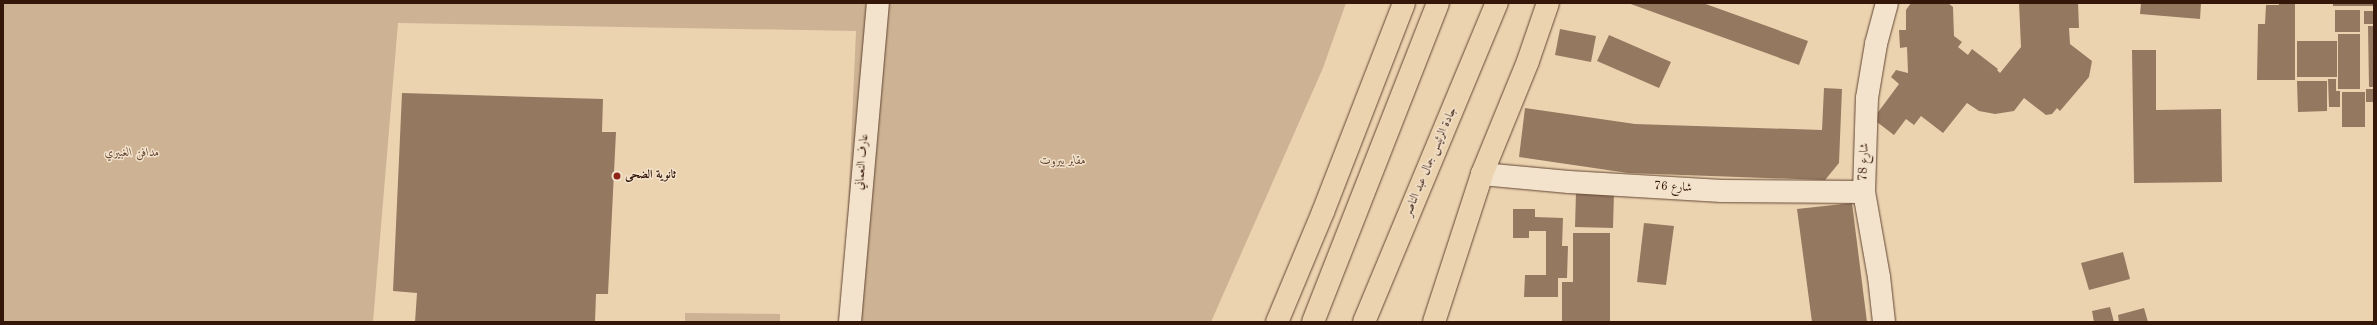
<!DOCTYPE html>
<meta charset="utf-8">
<style>
body{margin:0}
#map{position:relative;width:2377px;height:325px;overflow:hidden;background:#ecd3b0;font-family:"Old Standard TT",Amiri,serif}
div>[style]{position:absolute}
.green>*{inset:0;background:#cdb394}
.building>*{inset:0;background:#947960}
.roads{filter:drop-shadow(0 0 1px #634633) drop-shadow(0 0 1px #634633)}
.minor>*{height:22px;margin:-11px;padding:0 11px;transform-origin:11px;border-radius:11px;background:#f3e2cc}
.tertiary>*{height:22px;margin:-11px;padding:0 11px;transform-origin:11px;border-radius:11px;background:#f3e2cc}
.trunk>*{height:22px;margin:-11px;padding:0 11px;transform-origin:11px;border-radius:11px;background:#ecd3b0}
.dots>*{width:11px;height:11px;translate:-50% -50%;box-sizing:border-box;border:2px solid #f3e2cc;border-radius:50%}
span{translate:-50% -50%;white-space:nowrap;text-align:center;line-height:1.15;-webkit-text-stroke:3px #f3e2cc;paint-order:stroke}
.park-label{font-size:12px;color:#634633;font-style:italic}
.street-label{font-size:12px;color:#351709}
.poi-label{font-size:12px;color:#351709;font-weight:700}
.left{translate:0 -50%;text-align:left}
.frame{position:absolute;inset:0;border:4px solid #351709;pointer-events:none}
</style>
<div id="map">
<div class="green">
<div style="clip-path:polygon(3px 3px,1346px 3px,1323px 68px,1211px 322px,843px 322px,856px 31px,398px 23px,373px 322px,3px 322px)"></div>
<div style="clip-path:polygon(685px 313px,780px 314px,780px 322px,685px 322px)"></div>
</div>
<div class="building">
<div style="clip-path:polygon(1628px 3px,1703px 3px,1808px 41px,1799px 65px)"></div>
<div style="clip-path:polygon(1911px 3px,1948px 3px,1953px 7px,1954px 36px,1962px 42px,1958px 47px,1968px 55px,1972px 49px,1998px 69px,1997px 70px,2000px 73px,2021px 47px,2019px 3px,2078px 3px,2079px 28px,2069px 28px,2070px 44px,2092px 61px,2089px 77px,2060px 111px,2057px 108px,2052px 114px,2046px 115px,2024px 98px,2014px 111px,1995px 114px,1979px 111px,1967px 103px,1943px 133px,1921px 116px,1914px 125px,1906px 119px,1894px 135px,1873px 119px,1899px 84px,1891px 77px,1896px 70px,1908px 73px,1907px 47px,1900px 48px,1899px 30px,1906px 30px,1906px 10px)"></div>
<div style="clip-path:polygon(2141px 3px,2201px 3px,2200px 19px,2140px 14px)"></div>
<div style="clip-path:polygon(2279px 3px,2295px 3px,2295px 80px,2257px 80px,2258px 24px,2265px 24px,2266px 5px,2279px 5px)"></div>
<div style="clip-path:polygon(2333px 3px,2374px 3px,2374px 6px,2333px 6px)"></div>
<div style="clip-path:polygon(2335px 10px,2360px 10px,2360px 32px,2335px 32px)"></div>
<div style="clip-path:polygon(2364px 11px,2374px 11px,2374px 24px,2364px 24px)"></div>
<div style="clip-path:polygon(2368px 26px,2374px 26px,2374px 87px,2369px 87px)"></div>
<div style="clip-path:polygon(1560px 29px,1596px 36px,1591px 62px,1555px 55px)"></div>
<div style="clip-path:polygon(2338px 34px,2360px 34px,2360px 89px,2338px 89px)"></div>
<div style="clip-path:polygon(1609px 35px,1671px 62px,1659px 88px,1597px 61px)"></div>
<div style="clip-path:polygon(2297px 41px,2337px 41px,2337px 77px,2297px 77px)"></div>
<div style="clip-path:polygon(2132px 50px,2156px 50px,2156px 110px,2221px 109px,2222px 182px,2134px 183px)"></div>
<div style="clip-path:polygon(2328px 79px,2336px 79px,2336px 91px,2340px 91px,2340px 107px,2329px 107px)"></div>
<div style="clip-path:polygon(2297px 81px,2327px 81px,2327px 111px,2298px 112px)"></div>
<div style="clip-path:polygon(1824px 88px,1842px 89px,1839px 163px,1825px 180px,1628px 173px,1519px 157px,1525px 108px,1635px 124px,1822px 130px)"></div>
<div style="clip-path:polygon(2366px 89px,2374px 89px,2374px 102px,2366px 102px)"></div>
<div style="clip-path:polygon(2342px 92px,2365px 92px,2365px 127px,2342px 127px)"></div>
<div style="clip-path:polygon(402px 93px,603px 99px,602px 132px,616px 132px,608px 294px,596px 294px,595px 322px,415px 322px,417px 293px,393px 291px)"></div>
<div style="clip-path:polygon(1576px 192px,1614px 192px,1613px 228px,1575px 227px)"></div>
<div style="clip-path:polygon(1852px 203px,1867px 322px,1812px 322px,1797px 209px)"></div>
<div style="clip-path:polygon(1513px 209px,1535px 209px,1535px 217px,1563px 218px,1562px 246px,1568px 246px,1567px 278px,1558px 278px,1558px 297px,1524px 297px,1525px 275px,1546px 275px,1546px 231px,1529px 231px,1529px 238px,1513px 238px)"></div>
<div style="clip-path:polygon(1644px 223px,1674px 226px,1666px 285px,1637px 282px)"></div>
<div style="clip-path:polygon(1573px 233px,1610px 233px,1610px 322px,1562px 322px,1562px 282px,1573px 282px)"></div>
<div style="clip-path:polygon(2123px 252px,2130px 279px,2089px 290px,2081px 263px)"></div>
<div style="clip-path:polygon(2110px 307px,2114px 322px,2094px 322px,2092px 311px)"></div>
<div style="clip-path:polygon(2144px 308px,2148px 322px,2119px 322px,2118px 315px)"></div>
</div>
<div class="roads">
<div class="minor">
<div style="left:1482px;top:174px;width:87px;rotate:5.3deg"></div>
<div style="left:1569px;top:182px;width:153px;rotate:3.4deg"></div>
<div style="left:1722px;top:191px;width:142px;rotate:0.4deg"></div>
<div style="left:1884px;top:322px;width:45px;rotate:-96.3deg"></div>
<div style="left:1879px;top:277px;width:86px;rotate:-100deg"></div>
<div style="left:1864px;top:192px;width:94px;rotate:-88.2deg"></div>
<div style="left:1867px;top:98px;width:55px;rotate:-80.5deg"></div>
<div style="left:1876px;top:44px;width:42px;rotate:-75deg"></div>
</div>
<div class="tertiary">
<div style="left:850px;top:322px;width:320px;rotate:-85deg"></div>
</div>
<div class="trunk">
<div style="left:1277px;top:322px;width:119px;rotate:-67.3deg"></div>
<div style="left:1323px;top:212px;width:224px;rotate:-68.8deg"></div>
<div style="left:1313px;top:322px;width:343px;rotate:-68.6deg"></div>
<div style="left:1364px;top:322px;width:346px;rotate:-67.4deg"></div>
<div style="left:1434px;top:322px;width:156px;rotate:-72deg"></div>
<div style="left:1482px;top:174px;width:122px;rotate:-67.8deg"></div>
<div style="left:1528px;top:61px;width:61px;rotate:-71deg"></div>
</div>
</div>
<div class="dots">
<div style="left:617px;top:176px;background:#8f2418"></div>
</div>
<div class="park-label">
<span style="left:132px;top:154px">مدافن الغبيري</span>
<span style="left:1063px;top:162px">مقابر بيروت</span>
</div>
<div class="street-label">
<span style="left:863px;top:162px;rotate:-85deg">عارف النعماني</span>
<span style="left:1431px;top:162px;rotate:-67deg">جادة الرئيس جمال عبد الناصر</span>
<span style="left:1865px;top:162px;rotate:-88deg">شارع 78</span>
<span style="left:1673px;top:188px;rotate:3deg">شارع 76</span>
</div>
<div class="poi-label">
<span class="left" style="left:625px;top:176px">ثانوية الضحى</span>
</div>
<div class="frame"></div>
</div>
